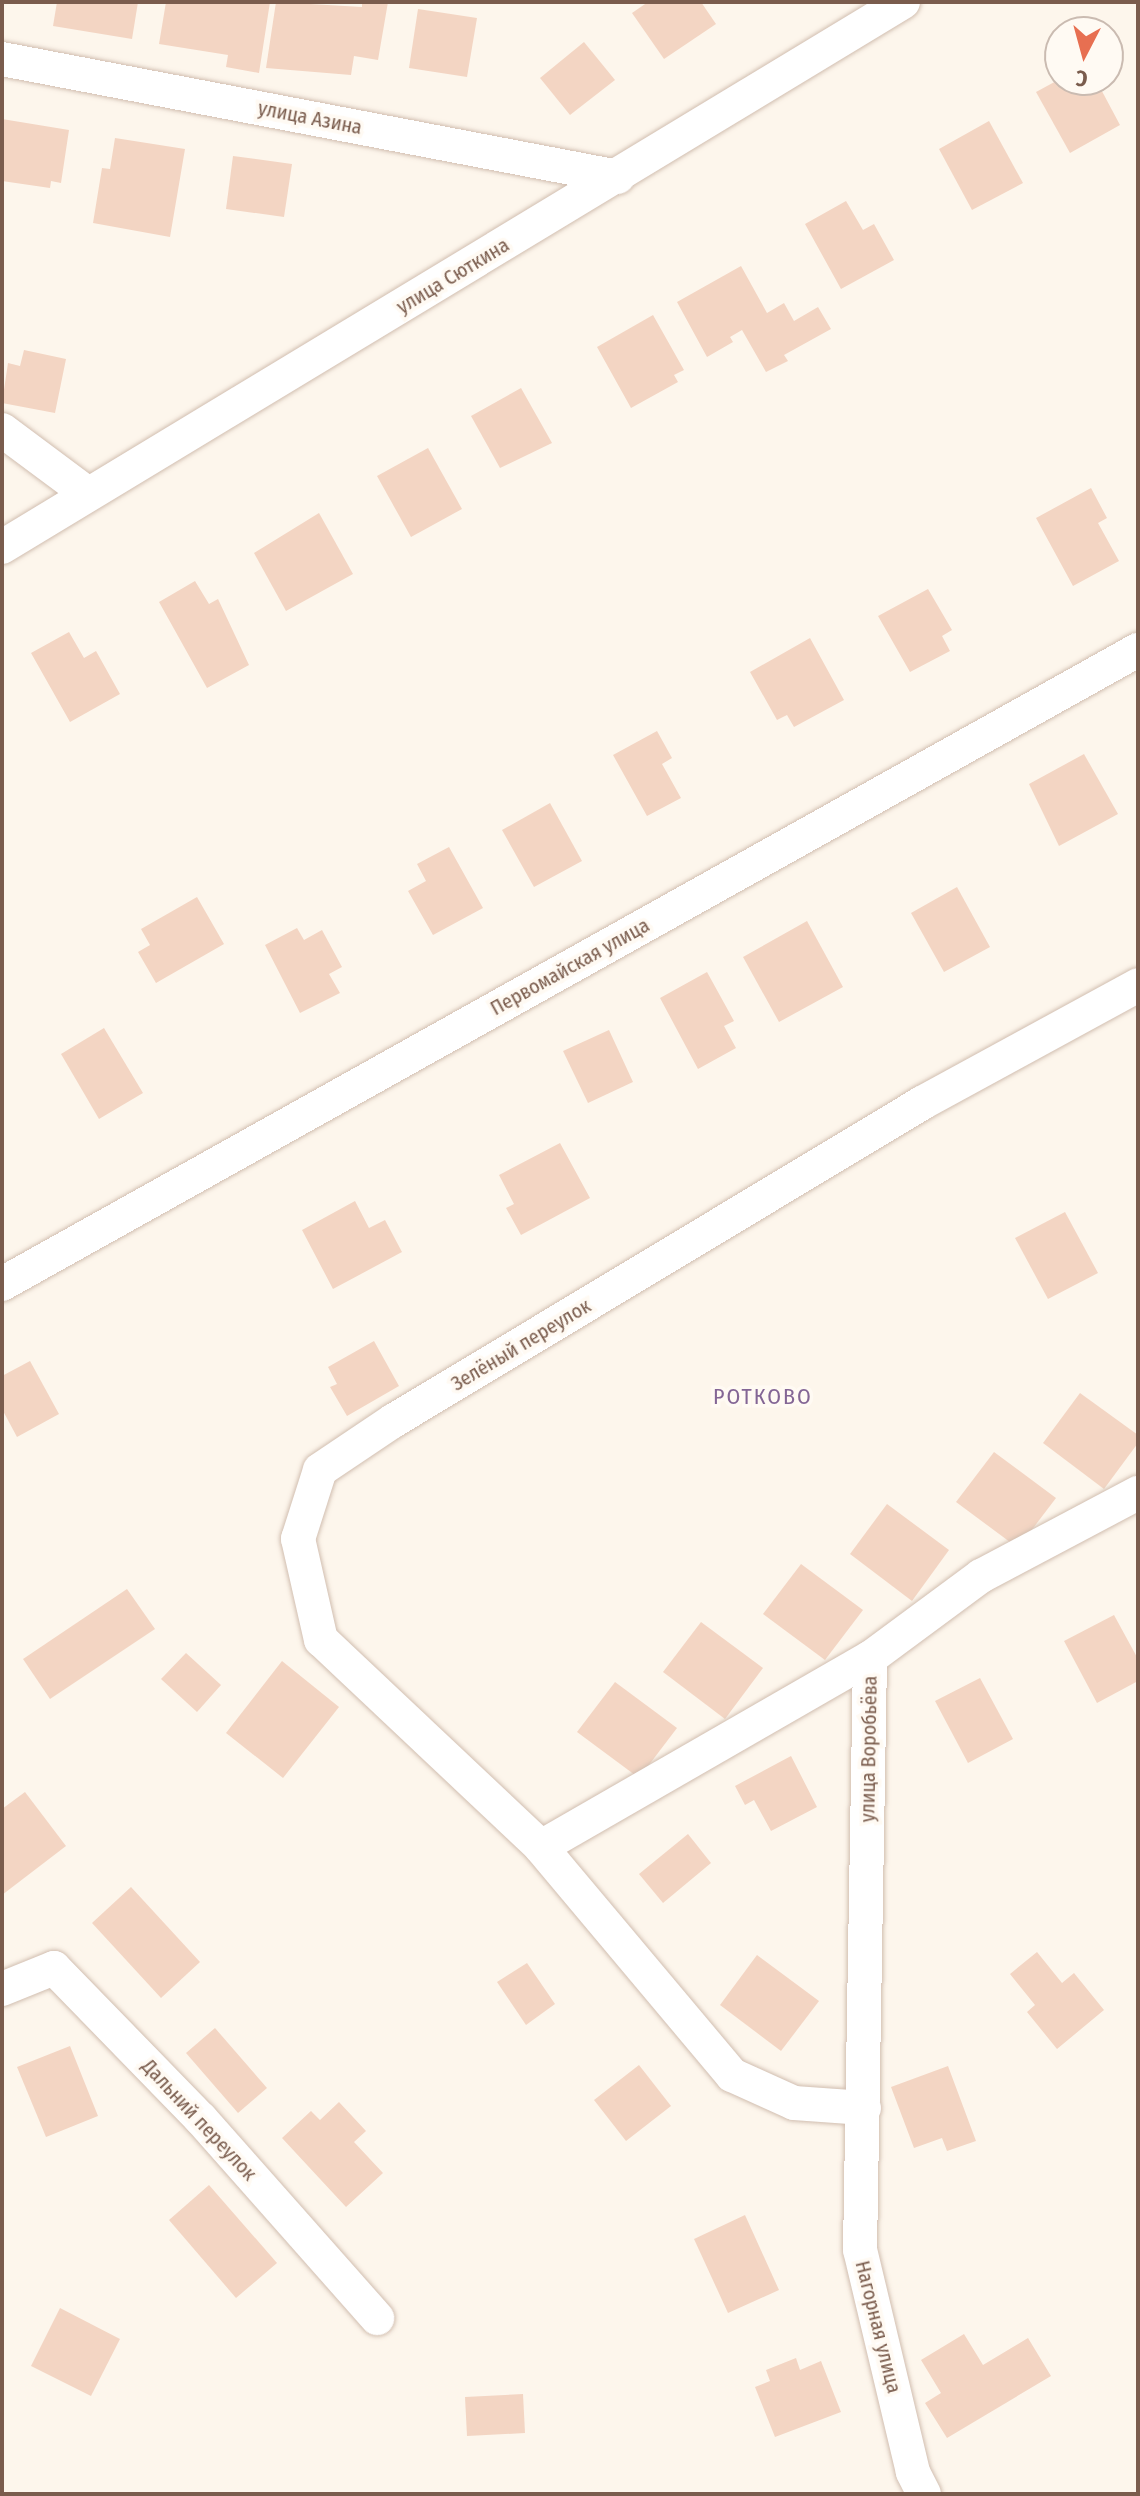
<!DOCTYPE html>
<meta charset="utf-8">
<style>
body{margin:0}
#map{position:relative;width:1140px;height:2496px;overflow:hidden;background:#fdf6ec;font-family:"Fira Sans Condensed",sans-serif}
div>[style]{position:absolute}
.building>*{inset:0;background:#f3d5c3}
.roads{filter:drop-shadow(0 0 2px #d1beb0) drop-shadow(0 0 2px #d1beb0)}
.street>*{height:34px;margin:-17px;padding:0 17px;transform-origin:17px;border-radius:17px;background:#fff}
span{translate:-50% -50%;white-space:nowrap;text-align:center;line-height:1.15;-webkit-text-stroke:7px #fffaf3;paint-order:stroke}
.street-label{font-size:20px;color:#7a5c4d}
.neighbourhood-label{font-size:22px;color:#846695;letter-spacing:2px}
.frame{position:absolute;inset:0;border:4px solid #7a5c4d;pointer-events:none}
.north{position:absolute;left:1044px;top:16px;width:80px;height:80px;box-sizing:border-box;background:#fffaf3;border:2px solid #cabbb1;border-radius:50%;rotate:186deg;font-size:22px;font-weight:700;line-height:32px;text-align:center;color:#7a5c4d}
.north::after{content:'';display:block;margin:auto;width:28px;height:36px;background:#e76f51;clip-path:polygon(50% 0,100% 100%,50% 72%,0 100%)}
</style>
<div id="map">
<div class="building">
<div style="clip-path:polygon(57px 2px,138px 2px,132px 39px,53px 26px)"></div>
<div style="clip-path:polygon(166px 2px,270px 2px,259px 73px,226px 67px,228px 55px,159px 44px)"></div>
<div style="clip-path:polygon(276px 2px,362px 7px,362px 2px,388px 2px,378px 60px,354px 56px,351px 75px,266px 68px)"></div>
<div style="clip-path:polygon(648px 2px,701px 2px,716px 24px,664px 59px,632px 13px)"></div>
<div style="clip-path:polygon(418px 9px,477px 18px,467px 77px,409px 68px)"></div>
<div style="clip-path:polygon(584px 42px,615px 80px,570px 115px,540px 78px)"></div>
<div style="clip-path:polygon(1060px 79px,1096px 80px,1120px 125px,1070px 153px,1036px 92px)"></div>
<div style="clip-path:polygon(2px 119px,69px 130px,61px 183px,51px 181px,50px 188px,2px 181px)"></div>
<div style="clip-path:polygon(989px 121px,1023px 183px,972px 210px,939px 149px)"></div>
<div style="clip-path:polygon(115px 138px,185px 149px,170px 237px,93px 223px,102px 168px,110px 169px)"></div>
<div style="clip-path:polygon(233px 156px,292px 164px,284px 217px,226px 209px)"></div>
<div style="clip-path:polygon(846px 201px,863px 230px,874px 224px,894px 260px,841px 289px,805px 224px)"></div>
<div style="clip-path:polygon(741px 266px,767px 313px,784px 303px,794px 321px,818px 307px,831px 329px,784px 355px,788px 361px,766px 372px,742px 330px,730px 337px,733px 342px,707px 357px,677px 302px)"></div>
<div style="clip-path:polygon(653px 315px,684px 370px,674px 375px,678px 382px,631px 408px,597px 347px)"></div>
<div style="clip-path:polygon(24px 350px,66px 359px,55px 413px,2px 403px,8px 363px,20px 366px)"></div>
<div style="clip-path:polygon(521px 388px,552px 443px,500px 468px,471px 416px)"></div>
<div style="clip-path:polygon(428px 448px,462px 509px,411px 537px,377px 476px)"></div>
<div style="clip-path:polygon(1091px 488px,1107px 518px,1098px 523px,1119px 561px,1073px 586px,1036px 518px)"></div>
<div style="clip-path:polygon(319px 513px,353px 574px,286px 611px,254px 553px)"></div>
<div style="clip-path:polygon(195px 581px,209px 604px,218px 599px,249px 665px,207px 688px,159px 602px)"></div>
<div style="clip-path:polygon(928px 589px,952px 630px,942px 636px,950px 651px,910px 672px,878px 616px)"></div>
<div style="clip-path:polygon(69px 632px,84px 658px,96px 651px,120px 694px,70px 722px,31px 653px)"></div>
<div style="clip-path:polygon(810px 638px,844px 700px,794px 727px,787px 715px,777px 720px,750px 672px)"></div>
<div style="clip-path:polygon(657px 731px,672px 758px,662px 764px,681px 798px,647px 816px,613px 755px)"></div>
<div style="clip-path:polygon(1084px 754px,1118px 814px,1059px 846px,1029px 784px)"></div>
<div style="clip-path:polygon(550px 803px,582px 861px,534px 887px,502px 830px)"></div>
<div style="clip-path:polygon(449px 847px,483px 908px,433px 935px,408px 891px,426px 881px,417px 864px)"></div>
<div style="clip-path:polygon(957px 887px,990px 947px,944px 972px,911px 913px)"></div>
<div style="clip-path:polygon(197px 897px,224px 944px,156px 983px,138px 952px,150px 945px,141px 929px)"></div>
<div style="clip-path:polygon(807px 921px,843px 987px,779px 1022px,743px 957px)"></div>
<div style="clip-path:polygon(297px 928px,304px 940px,322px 930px,342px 967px,329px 974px,340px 993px,300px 1013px,265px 945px)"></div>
<div style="clip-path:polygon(707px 972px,734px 1021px,724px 1026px,736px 1048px,698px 1069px,660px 998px)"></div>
<div style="clip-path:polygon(104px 1028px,143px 1093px,99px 1119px,61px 1054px)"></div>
<div style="clip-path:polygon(609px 1030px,633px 1082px,588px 1103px,563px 1051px)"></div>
<div style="clip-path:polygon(560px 1143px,590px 1198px,521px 1235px,506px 1208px,514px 1204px,499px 1175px)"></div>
<div style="clip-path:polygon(355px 1201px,369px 1228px,385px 1220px,402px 1252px,333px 1289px,302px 1230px)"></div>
<div style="clip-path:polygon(1065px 1212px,1098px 1273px,1048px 1299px,1015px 1238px)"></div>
<div style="clip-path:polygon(374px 1341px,399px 1386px,347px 1416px,330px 1387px,337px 1384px,328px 1367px)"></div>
<div style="clip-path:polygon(30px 1361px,59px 1414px,17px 1437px,2px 1409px,2px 1376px)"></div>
<div style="clip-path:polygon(1080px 1393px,1138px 1435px,1138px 1443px,1104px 1489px,1043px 1443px)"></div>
<div style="clip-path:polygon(994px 1452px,1056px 1498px,1018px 1548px,956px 1502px)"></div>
<div style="clip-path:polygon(887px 1504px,949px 1550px,912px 1601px,850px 1554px)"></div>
<div style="clip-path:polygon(801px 1564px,863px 1610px,825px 1660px,763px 1614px)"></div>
<div style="clip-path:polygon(127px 1589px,155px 1629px,50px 1699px,23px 1659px)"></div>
<div style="clip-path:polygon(1114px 1615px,1138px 1659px,1138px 1681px,1097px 1703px,1064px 1641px)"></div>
<div style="clip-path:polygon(701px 1622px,763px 1668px,725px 1719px,663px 1672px)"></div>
<div style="clip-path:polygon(186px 1653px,221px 1685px,197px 1712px,161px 1679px)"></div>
<div style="clip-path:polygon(282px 1661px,339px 1707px,283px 1778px,226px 1733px)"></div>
<div style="clip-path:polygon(980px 1678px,1013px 1739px,968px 1763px,935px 1701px)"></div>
<div style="clip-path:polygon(615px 1682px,677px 1728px,639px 1778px,577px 1732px)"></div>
<div style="clip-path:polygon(791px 1756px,817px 1807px,771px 1831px,754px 1800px,745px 1805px,735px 1786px)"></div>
<div style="clip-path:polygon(25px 1792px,66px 1846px,2px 1895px,2px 1809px)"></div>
<div style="clip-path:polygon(688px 1834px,711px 1863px,663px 1903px,639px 1874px)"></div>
<div style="clip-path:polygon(131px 1887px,200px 1962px,161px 1998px,92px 1923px)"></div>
<div style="clip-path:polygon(1037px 1952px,1062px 1983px,1074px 1973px,1104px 2010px,1057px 2049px,1027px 2012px,1035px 2005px,1010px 1974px)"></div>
<div style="clip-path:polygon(757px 1955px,819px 2001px,781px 2051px,720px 2005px)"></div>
<div style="clip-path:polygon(527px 1963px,555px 2004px,526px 2025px,497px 1982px)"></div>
<div style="clip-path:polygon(215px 2028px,267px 2088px,238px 2113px,186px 2053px)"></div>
<div style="clip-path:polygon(70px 2046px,98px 2116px,46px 2137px,17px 2067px)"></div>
<div style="clip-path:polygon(639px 2065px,671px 2106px,626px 2141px,594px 2100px)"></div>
<div style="clip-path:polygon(948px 2066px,976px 2141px,947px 2151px,942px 2138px,914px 2148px,891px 2087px)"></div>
<div style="clip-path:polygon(339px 2102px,366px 2131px,354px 2142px,383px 2173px,346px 2207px,282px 2138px,311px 2111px,320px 2120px)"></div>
<div style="clip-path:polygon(209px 2185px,277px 2263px,236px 2298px,169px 2220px)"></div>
<div style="clip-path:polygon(745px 2215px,779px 2290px,728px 2313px,694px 2239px)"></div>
<div style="clip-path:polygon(60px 2308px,120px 2339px,91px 2396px,31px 2366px)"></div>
<div style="clip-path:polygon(964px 2334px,983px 2365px,1028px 2338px,1051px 2376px,947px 2438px,925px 2403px,941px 2393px,921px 2360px)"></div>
<div style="clip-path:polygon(796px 2358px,800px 2370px,821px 2361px,841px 2412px,775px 2437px,755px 2387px,770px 2381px,766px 2370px)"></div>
<div style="clip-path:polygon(523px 2394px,525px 2433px,467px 2436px,465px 2397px)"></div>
</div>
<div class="roads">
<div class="street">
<div style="left:2px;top:59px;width:627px;rotate:10.84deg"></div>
<div style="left:2px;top:430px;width:107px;rotate:36.7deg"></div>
<div style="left:2px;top:547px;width:1053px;rotate:-31.17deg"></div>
<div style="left:2px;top:1284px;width:1301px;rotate:-29.17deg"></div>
<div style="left:541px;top:1847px;width:379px;rotate:-29.9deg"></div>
<div style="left:2px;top:1989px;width:56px;rotate:-22deg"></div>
<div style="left:54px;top:1968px;width:211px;rotate:45.8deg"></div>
<div style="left:201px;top:2119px;width:266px;rotate:48.5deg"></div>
<div style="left:864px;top:2108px;width:70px;rotate:-175.9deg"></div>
<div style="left:794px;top:2103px;width:68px;rotate:-155.7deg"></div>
<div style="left:732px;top:2075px;width:297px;rotate:-130deg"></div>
<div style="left:541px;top:1847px;width:302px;rotate:-136.7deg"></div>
<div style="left:321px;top:1640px;width:104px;rotate:-102.8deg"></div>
<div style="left:298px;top:1539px;width:72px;rotate:-72.3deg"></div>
<div style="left:320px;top:1470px;width:88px;rotate:-33.9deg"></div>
<div style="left:393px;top:1421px;width:617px;rotate:-31.01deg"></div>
<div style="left:922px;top:1103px;width:246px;rotate:-28.6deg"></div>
<div style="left:924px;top:2494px;width:25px;rotate:-117deg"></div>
<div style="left:913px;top:2472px;width:228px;rotate:-103.4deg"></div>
<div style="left:860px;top:2250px;width:592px;rotate:-89.03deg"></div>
<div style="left:870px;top:1658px;width:138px;rotate:-36.5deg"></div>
<div style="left:981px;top:1576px;width:178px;rotate:-27.9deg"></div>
</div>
</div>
<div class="street-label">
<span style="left:310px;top:118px;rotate:11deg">улица Азина</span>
<span style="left:453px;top:276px;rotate:-31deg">улица Сюткина</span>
<span style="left:570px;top:967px;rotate:-29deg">Первомайская улица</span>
<span style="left:521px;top:1345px;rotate:-31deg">Зелёный переулок</span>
<span style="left:869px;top:1749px;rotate:-89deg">улица Воробьёва</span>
<span style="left:199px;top:2120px;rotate:47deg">Дальний переулок</span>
<span style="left:878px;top:2327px;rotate:76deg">Нагорная улица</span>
</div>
<div class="neighbourhood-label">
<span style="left:763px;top:1397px">РОТКОВО</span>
</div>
<div class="frame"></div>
<div class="north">С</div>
</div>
